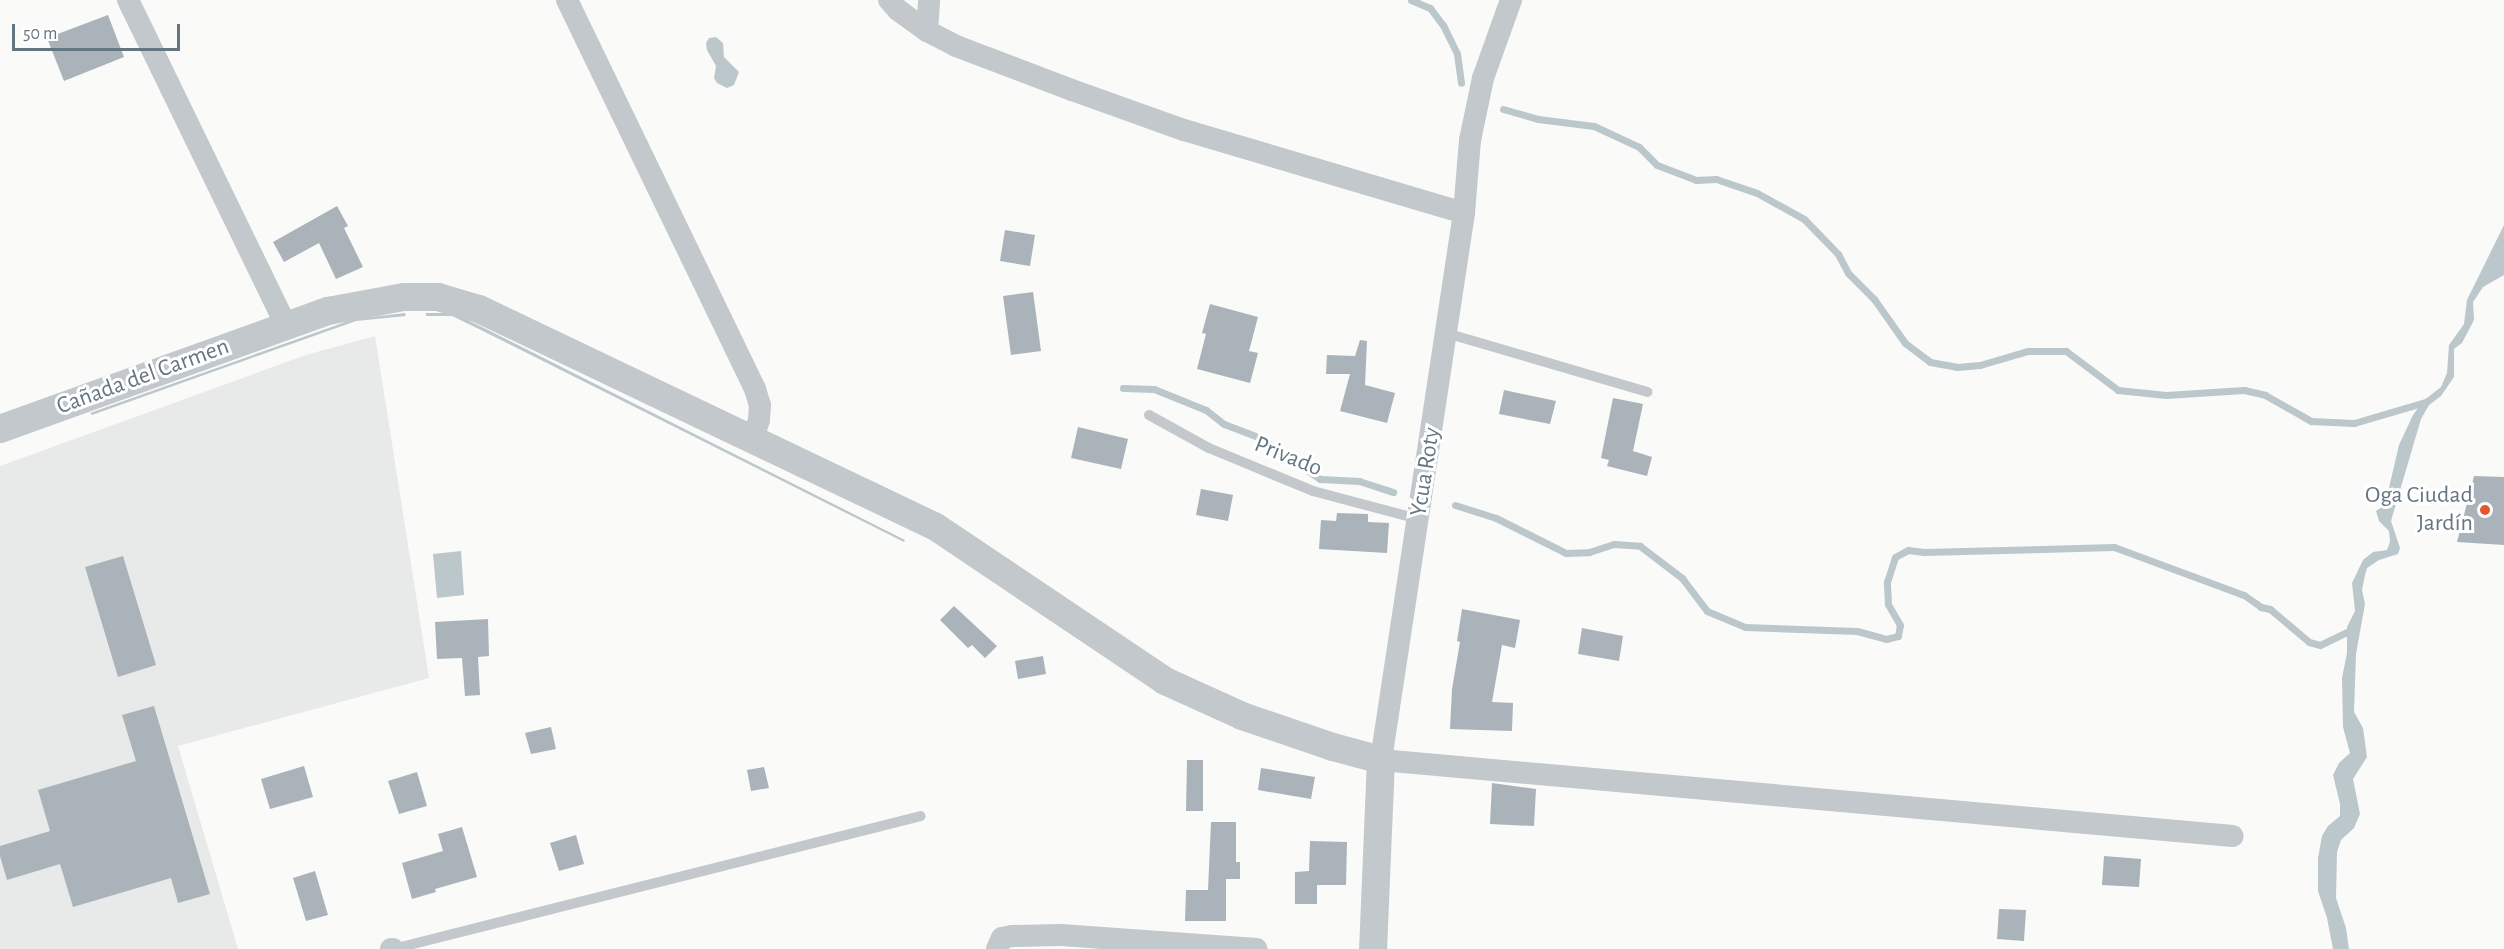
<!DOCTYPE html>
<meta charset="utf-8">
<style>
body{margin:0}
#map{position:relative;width:2504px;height:949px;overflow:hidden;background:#fafaf8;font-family:"Alegreya Sans",sans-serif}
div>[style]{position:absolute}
.built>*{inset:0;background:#e8e9e9}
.water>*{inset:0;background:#bbc7cb}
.stream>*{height:7px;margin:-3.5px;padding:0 3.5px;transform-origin:3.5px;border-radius:3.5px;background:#bbc7cb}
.building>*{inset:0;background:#aab3b9}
.service>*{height:10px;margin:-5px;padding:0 5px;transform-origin:5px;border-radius:5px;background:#c3c8cc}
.minor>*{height:22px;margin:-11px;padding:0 11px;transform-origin:11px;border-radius:11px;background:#c3c8cc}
.tertiary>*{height:28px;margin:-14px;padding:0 14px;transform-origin:14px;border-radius:14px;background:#c3c8cc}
.dots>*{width:16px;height:16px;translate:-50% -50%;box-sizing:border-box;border:3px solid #fff;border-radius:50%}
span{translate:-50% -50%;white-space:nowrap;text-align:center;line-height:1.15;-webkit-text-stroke:6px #fff;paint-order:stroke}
.street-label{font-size:24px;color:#657683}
.poi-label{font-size:24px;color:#657683}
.right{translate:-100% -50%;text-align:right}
.scale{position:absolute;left:12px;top:24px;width:168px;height:27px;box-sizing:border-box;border:3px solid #657683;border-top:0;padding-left:8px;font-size:18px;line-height:21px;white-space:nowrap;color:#657683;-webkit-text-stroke:4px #fff;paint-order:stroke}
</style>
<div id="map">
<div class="built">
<div style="clip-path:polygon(375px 336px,429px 678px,178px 746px,238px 949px,0 949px,0 466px,306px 355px)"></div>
</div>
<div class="water">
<div style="clip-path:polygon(716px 37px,723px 43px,724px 57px,739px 72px,734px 85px,727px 88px,717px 83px,714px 78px,716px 66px,707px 50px,706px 43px,709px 38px)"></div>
<div style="clip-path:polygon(2504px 225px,2504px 275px,2483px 287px,2473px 302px,2474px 320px,2462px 343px,2454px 349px,2454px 377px,2441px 396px,2429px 405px,2421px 419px,2391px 521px,2400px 548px,2398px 554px,2379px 560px,2367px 568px,2365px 575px,2362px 590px,2365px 604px,2356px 654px,2354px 712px,2363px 728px,2367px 757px,2353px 779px,2360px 814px,2354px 828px,2341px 840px,2337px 852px,2336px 898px,2346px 928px,2349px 949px,2333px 949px,2327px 918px,2318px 891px,2318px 858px,2322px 836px,2328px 826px,2340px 816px,2340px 804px,2333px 775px,2339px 763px,2350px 753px,2343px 727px,2342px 678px,2347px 653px,2347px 627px,2355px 611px,2352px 583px,2363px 560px,2373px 552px,2387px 550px,2390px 542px,2389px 531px,2379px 521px,2376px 511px,2385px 505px,2399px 445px,2413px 415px,2423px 401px,2441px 387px,2447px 373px,2449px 345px,2464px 324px,2467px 300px)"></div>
<div style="clip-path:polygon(405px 313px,406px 316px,356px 321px,92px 415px,90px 413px,354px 319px)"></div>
<div style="clip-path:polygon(426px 313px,453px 313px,480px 326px,905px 540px,904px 542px,479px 329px,452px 316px,426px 316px)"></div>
<div style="clip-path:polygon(461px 551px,464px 595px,437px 598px,433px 554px)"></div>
</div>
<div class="stream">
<div style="left:1411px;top:0;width:21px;rotate:23deg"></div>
<div style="left:1430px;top:8px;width:21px;rotate:53deg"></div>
<div style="left:1443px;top:25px;width:32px;rotate:64deg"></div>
<div style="left:1457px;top:54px;width:29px;rotate:82deg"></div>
<div style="left:1503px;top:109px;width:36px;rotate:16deg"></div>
<div style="left:1538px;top:119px;width:56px;rotate:7.1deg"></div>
<div style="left:1594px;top:126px;width:50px;rotate:25deg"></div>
<div style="left:1639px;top:147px;width:25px;rotate:45deg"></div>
<div style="left:1657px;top:165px;width:42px;rotate:21deg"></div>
<div style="left:1696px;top:180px;width:20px;rotate:-3deg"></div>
<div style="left:1716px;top:179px;width:43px;rotate:18.9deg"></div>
<div style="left:1757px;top:193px;width:54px;rotate:29deg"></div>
<div style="left:1804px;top:219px;width:49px;rotate:45.8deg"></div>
<div style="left:1838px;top:254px;width:21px;rotate:62deg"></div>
<div style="left:1848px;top:273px;width:37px;rotate:45deg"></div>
<div style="left:1874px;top:299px;width:54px;rotate:54.8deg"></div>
<div style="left:1905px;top:343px;width:31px;rotate:37deg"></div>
<div style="left:1930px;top:362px;width:27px;rotate:10deg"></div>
<div style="left:1957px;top:367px;width:23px;rotate:-5deg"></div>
<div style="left:1980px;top:365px;width:50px;rotate:-16.3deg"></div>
<div style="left:2028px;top:351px;width:38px"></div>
<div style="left:2066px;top:351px;width:65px;rotate:36.9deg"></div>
<div style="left:2118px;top:390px;width:48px;rotate:5.9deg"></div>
<div style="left:2166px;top:395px;width:78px;rotate:-3.7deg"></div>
<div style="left:2244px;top:390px;width:22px;rotate:13deg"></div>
<div style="left:2265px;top:395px;width:53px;rotate:29.5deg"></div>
<div style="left:2311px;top:421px;width:43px;rotate:2.7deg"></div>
<div style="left:2354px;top:423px;width:75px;rotate:-16.3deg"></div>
<div style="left:1123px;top:388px;width:31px;rotate:2deg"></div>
<div style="left:1154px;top:389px;width:56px;rotate:22deg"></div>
<div style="left:1206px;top:410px;width:23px;rotate:38deg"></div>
<div style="left:1224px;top:424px;width:40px;rotate:21deg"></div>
<div style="left:1261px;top:438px;width:72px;rotate:34.8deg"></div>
<div style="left:1320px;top:479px;width:39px;rotate:3deg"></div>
<div style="left:1359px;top:481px;width:36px;rotate:18deg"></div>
<div style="left:1455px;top:505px;width:43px;rotate:17.6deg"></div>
<div style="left:1496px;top:518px;width:78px;rotate:26.6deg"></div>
<div style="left:1566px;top:553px;width:23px;rotate:-2deg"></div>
<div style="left:1589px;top:552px;width:26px;rotate:-18deg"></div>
<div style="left:1614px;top:544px;width:26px;rotate:4deg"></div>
<div style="left:1640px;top:546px;width:53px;rotate:37.3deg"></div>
<div style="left:1682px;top:578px;width:41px;rotate:52.9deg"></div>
<div style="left:1707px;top:611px;width:41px;rotate:22.8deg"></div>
<div style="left:1745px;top:627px;width:112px;rotate:2deg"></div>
<div style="left:1857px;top:631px;width:30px;rotate:15deg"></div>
<div style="left:1886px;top:639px;width:12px;rotate:-14deg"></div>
<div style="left:1898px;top:636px;width:11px;rotate:-80deg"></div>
<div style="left:1900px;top:625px;width:24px;rotate:-120deg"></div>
<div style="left:1888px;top:604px;width:22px;rotate:-93deg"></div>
<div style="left:1887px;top:582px;width:26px;rotate:-72deg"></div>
<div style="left:1895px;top:557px;width:15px;rotate:-28deg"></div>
<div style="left:1908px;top:550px;width:16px;rotate:7deg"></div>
<div style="left:1924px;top:552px;width:190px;rotate:-1.5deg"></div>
<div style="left:2114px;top:547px;width:139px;rotate:20.3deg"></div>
<div style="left:2244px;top:595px;width:21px;rotate:35deg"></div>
<div style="left:2261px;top:607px;width:9px;rotate:13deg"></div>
<div style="left:2270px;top:609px;width:51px;rotate:40.2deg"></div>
<div style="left:2309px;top:642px;width:11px;rotate:15deg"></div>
<div style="left:2320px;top:645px;width:37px;rotate:-26deg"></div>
</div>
<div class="building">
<div style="clip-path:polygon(108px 15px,124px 57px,64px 81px,47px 38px)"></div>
<div style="clip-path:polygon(337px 206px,348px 226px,344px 228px,363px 267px,336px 279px,319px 243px,284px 262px,273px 242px)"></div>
<div style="clip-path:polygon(1005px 230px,1035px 235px,1030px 266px,1000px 261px)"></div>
<div style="clip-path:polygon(1033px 292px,1041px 351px,1011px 355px,1003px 296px)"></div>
<div style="clip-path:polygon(1210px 304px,1258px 317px,1249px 351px,1258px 353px,1250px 383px,1197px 369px,1206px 334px,1202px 333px)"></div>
<div style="clip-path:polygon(1360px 340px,1367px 341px,1365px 385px,1395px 393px,1387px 423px,1340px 411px,1350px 374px,1326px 374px,1327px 355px,1355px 356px)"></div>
<div style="clip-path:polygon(1504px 390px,1556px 401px,1550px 424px,1499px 414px)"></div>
<div style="clip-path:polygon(1613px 398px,1643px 404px,1633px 451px,1652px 457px,1647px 476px,1607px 466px,1609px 460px,1601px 458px)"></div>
<div style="clip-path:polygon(1078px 427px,1128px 439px,1121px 469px,1071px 458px)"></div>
<div style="clip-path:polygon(2474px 476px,2504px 477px,2504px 545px,2457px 542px)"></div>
<div style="clip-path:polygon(1201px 489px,1233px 495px,1228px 521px,1196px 515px)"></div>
<div style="clip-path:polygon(1337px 513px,1368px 514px,1368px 522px,1389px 523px,1387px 553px,1319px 549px,1321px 520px,1336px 521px)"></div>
<div style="clip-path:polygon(123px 556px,156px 665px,118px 677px,85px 567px)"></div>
<div style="clip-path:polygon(954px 606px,997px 646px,985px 658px,972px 645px,968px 648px,940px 620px)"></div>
<div style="clip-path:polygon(1462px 609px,1520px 620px,1515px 648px,1502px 645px,1492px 702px,1513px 703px,1512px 731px,1450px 729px,1452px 689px,1460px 642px,1457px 641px)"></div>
<div style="clip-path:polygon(488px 619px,489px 656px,478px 657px,480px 695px,465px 696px,462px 658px,437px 659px,435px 622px)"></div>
<div style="clip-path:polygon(1582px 628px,1623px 636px,1619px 661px,1578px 654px)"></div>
<div style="clip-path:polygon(1043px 656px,1046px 674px,1018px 679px,1015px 661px)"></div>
<div style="clip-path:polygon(154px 706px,210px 894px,178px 903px,171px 878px,73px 907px,60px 864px,7px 880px,0 856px,0 846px,50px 831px,38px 790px,136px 761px,122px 715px)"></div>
<div style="clip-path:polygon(551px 727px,556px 749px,531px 754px,525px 733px)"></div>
<div style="clip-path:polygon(1187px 760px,1203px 760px,1203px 811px,1186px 811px)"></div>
<div style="clip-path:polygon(304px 766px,313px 797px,270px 809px,261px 779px)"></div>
<div style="clip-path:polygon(764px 767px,769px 788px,751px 791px,747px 770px)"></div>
<div style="clip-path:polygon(1261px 768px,1315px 777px,1311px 799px,1258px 790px)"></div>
<div style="clip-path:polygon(417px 772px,427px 806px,399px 814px,388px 781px)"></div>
<div style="clip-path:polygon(1492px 783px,1536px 789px,1534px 826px,1490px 824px)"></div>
<div style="clip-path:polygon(1211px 822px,1236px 822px,1236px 862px,1240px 862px,1240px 879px,1226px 879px,1226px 921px,1185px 921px,1186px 890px,1208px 890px)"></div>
<div style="clip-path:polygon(462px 827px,477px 877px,435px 889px,436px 892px,412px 899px,402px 863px,443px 851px,438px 834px)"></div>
<div style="clip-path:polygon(576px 835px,584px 864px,559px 871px,550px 843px)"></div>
<div style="clip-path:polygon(1310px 841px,1347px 842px,1346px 885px,1317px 885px,1317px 904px,1295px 904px,1295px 872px,1309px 871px)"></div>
<div style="clip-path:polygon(2104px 856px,2141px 859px,2139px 887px,2102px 885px)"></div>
<div style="clip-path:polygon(315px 871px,328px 915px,306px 921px,293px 878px)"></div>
<div style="clip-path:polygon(1999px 909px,2026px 910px,2024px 941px,1997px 939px)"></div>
</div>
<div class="service">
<div style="left:1446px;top:333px;width:210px;rotate:16.3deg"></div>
<div style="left:1149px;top:415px;width:68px;rotate:28.8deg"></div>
<div style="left:1209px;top:448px;width:113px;rotate:22.5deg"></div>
<div style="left:1313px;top:491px;width:109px;rotate:14.9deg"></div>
<div style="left:393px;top:949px;width:544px;rotate:-14.14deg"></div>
</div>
<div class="minor">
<div style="left:128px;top:0;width:361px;rotate:64.1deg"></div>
<div style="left:567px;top:0;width:432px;rotate:64.2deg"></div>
<div style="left:755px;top:389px;width:17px;rotate:73deg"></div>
<div style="left:760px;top:405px;width:15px;rotate:94deg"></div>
<div style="left:759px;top:420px;width:20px;rotate:108deg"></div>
<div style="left:889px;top:0;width:13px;rotate:48deg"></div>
<div style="left:898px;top:10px;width:36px;rotate:36deg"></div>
<div style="left:927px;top:31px;width:33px;rotate:27deg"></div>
<div style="left:956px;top:46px;width:124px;rotate:20.8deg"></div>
<div style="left:1072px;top:90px;width:119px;rotate:19.7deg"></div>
<div style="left:1184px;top:130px;width:292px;rotate:16.5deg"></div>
<div style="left:1511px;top:0;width:83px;rotate:109.7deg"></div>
<div style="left:1483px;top:78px;width:63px;rotate:101.8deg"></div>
<div style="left:1470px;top:140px;width:73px;rotate:94.7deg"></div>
<div style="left:1464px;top:213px;width:553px;rotate:98.63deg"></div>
<div style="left:1381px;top:760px;width:855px;rotate:5.1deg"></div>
<div style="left:927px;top:31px;width:31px;rotate:-86deg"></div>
<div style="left:391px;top:949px;width:2px"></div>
<div style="left:997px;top:949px;width:12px;rotate:-66deg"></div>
<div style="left:1002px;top:938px;width:10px;rotate:-11deg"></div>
<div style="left:1012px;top:936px;width:49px;rotate:-1.2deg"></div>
<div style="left:1061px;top:935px;width:196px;rotate:4.1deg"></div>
</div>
<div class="tertiary">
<div style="left:0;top:429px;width:349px;rotate:-19.8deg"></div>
<div style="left:328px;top:311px;width:77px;rotate:-10.4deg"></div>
<div style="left:404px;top:297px;width:34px"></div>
<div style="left:438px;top:297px;width:43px;rotate:16.3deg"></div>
<div style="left:479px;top:309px;width:506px;rotate:25.5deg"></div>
<div style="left:936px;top:527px;width:276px;rotate:33.9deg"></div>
<div style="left:1165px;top:681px;width:85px;rotate:24.4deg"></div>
<div style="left:1242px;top:716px;width:96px;rotate:18.8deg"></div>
<div style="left:1333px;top:747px;width:50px;rotate:15.2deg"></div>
<div style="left:1381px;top:760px;width:189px;rotate:92.4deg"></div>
</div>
<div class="dots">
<div style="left:2485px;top:510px;background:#e4572e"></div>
</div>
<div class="street-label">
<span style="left:143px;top:377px;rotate:-20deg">Cañada del Carmen</span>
<span style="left:1288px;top:457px;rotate:22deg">Privado</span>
<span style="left:1426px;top:472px;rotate:-81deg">Ycua Roty</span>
</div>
<div class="poi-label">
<span class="right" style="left:2473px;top:510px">Oga Ciudad<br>Jardín</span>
</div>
<div class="scale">50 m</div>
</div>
